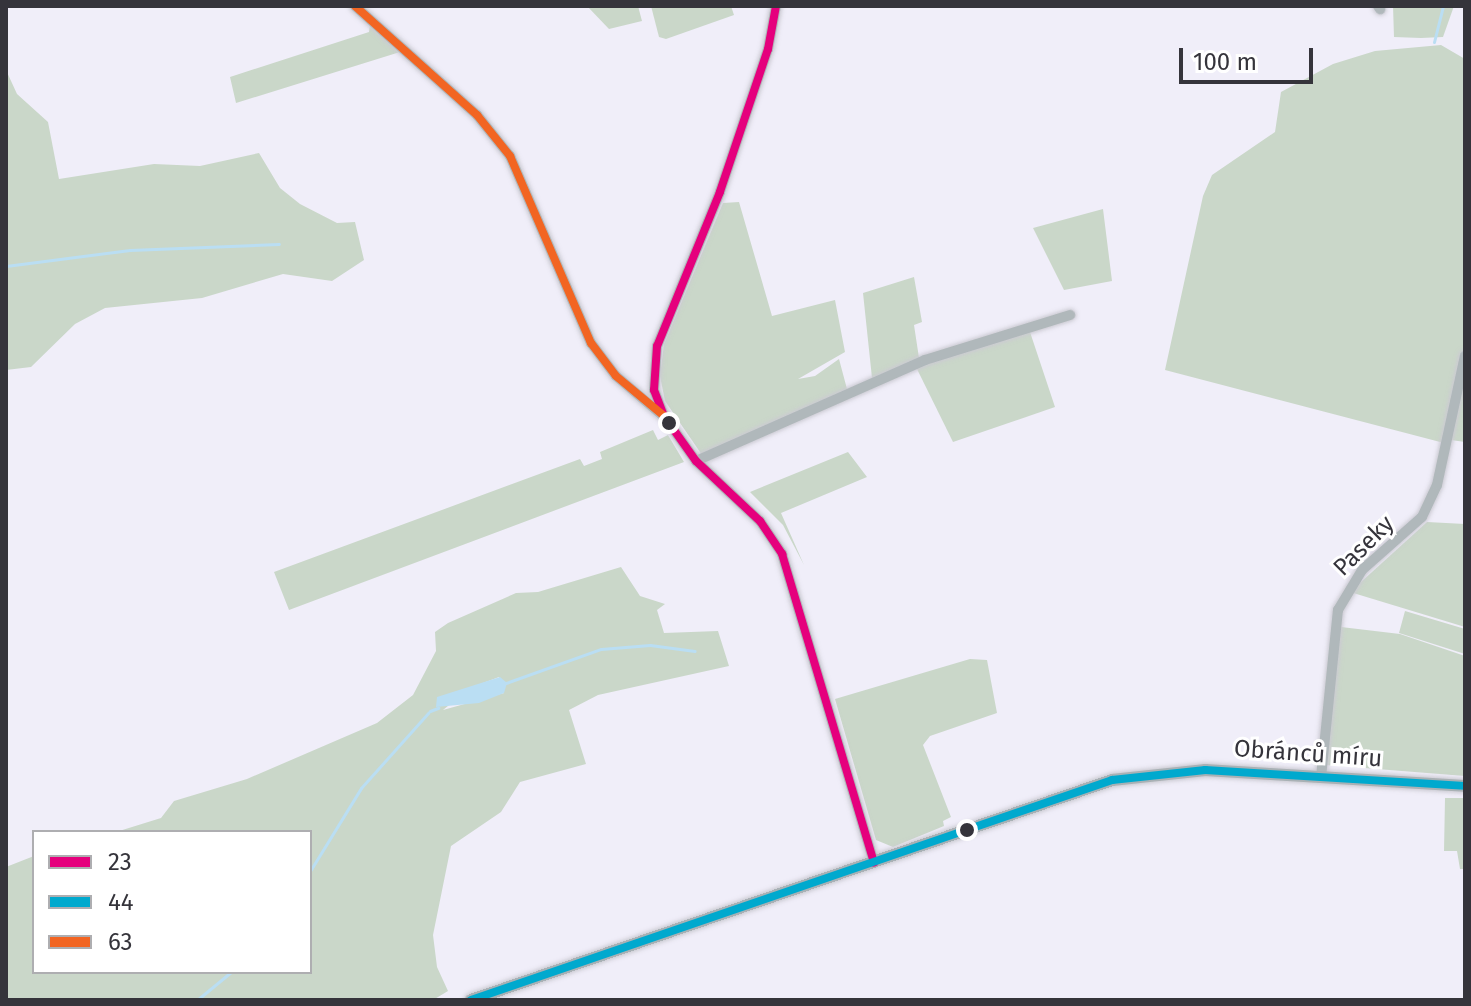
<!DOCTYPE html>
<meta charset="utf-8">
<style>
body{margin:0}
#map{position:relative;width:1471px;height:1006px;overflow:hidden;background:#f0eef9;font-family:"Fira Sans",sans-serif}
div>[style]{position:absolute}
.green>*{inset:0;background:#cad7c9}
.water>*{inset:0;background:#badef3}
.stream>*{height:3px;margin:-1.5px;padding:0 1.5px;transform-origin:1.5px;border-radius:1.5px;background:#badef3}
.roads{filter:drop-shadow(0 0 2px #cbcad2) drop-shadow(0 0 2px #cbcad2)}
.minor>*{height:10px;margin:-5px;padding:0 5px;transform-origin:5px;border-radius:5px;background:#b0b8bb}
.major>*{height:12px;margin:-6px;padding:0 6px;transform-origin:6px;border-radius:6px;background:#a9b1b5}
.bus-1>*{height:8px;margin:-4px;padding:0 4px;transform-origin:4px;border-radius:4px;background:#e5007d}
.bus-2>*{height:8px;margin:-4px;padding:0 4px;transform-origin:4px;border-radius:4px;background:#00a9ce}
.bus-3>*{height:8px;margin:-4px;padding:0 4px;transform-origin:4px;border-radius:4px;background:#f26522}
.dots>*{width:22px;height:22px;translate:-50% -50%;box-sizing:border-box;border:4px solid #fff;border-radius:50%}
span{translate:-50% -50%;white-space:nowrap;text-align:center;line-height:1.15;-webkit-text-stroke:6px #fff;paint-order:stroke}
.street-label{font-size:24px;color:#35343b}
.frame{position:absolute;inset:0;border:8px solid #35343b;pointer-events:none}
.legend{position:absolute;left:32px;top:830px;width:280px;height:144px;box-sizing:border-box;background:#fff;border:2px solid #aeaeb1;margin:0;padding:10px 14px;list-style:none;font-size:24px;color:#35343b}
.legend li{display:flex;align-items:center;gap:16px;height:40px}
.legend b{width:40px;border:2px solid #aeaeb1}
.scale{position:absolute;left:1179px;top:48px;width:134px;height:36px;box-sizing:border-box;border:4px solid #35343b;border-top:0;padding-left:10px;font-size:24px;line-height:28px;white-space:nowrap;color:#35343b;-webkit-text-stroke:6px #fff;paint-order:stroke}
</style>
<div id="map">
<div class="green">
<div style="clip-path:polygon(587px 6px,638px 6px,642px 21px,609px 29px)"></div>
<div style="clip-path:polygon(651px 6px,731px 6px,734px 15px,666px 39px,659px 37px)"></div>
<div style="clip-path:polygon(1393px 6px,1454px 6px,1443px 37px,1421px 38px,1394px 37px)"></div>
<div style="clip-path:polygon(370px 25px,400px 52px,236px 103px,230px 77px,369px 32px)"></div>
<div style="clip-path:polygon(1441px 45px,1465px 59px,1465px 350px,1444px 443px,1165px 370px,1203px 196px,1212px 175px,1275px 132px,1281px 92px,1333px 64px,1375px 51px)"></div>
<div style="clip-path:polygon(6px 70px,17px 94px,48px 122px,59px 179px,154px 164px,200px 166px,259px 153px,280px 188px,300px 204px,337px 223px,355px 222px,364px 260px,332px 281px,283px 274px,202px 298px,105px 308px,75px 324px,31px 367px,6px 370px)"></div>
<div style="clip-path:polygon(739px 202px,772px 316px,835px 300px,845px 352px,798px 379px,815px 376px,839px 359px,847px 389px,702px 455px,665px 401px,660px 376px,664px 344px,723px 203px)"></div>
<div style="clip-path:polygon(1103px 209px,1112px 281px,1064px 290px,1033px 228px)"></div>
<div style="clip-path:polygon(914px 277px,922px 322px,914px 325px,919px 358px,872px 378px,863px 293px)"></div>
<div style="clip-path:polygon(1030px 332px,1055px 407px,953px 442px,916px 367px)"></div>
<div style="clip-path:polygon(1465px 377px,1465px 442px,1451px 440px)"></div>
<div style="clip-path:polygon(653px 430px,658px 440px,668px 435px,684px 462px,289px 610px,274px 572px,580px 459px,584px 466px,602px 459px,600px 452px)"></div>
<div style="clip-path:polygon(848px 452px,867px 477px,781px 513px,804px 565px,783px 525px,750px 492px)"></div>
<div style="clip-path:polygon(1427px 522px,1465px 524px,1465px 627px,1350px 592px)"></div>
<div style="clip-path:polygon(evenodd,621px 567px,640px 596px,665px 604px,657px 610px,664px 633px,718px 631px,729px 666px,598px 695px,569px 710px,586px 764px,520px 782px,501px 812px,451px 846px,433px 935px,437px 967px,448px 991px,433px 1000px,6px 1000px,6px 867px,34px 856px,34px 972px,310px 972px,310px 832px,116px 832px,161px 818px,174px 801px,247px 779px,377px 723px,413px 695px,436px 651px,435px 632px,448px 623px,516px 593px,538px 592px,621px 567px,499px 677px,504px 693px,443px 710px,470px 688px,499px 677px)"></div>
<div style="clip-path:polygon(1405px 611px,1465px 629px,1465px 654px,1399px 633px)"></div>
<div style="clip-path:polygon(1341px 627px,1400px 634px,1465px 656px,1465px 776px,1326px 765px)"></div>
<div style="clip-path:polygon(970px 659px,987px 660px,997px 713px,930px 736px,923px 745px,951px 817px,943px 821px,944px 826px,893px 847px,876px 840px,835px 699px)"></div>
<div style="clip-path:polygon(1445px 798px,1465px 798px,1465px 869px,1460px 869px,1457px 851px,1444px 851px)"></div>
</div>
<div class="water">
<div style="clip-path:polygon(500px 677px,507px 683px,504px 693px,479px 703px,436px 707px,437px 697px)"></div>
</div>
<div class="stream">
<div style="left:1434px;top:42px;width:37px;rotate:-76deg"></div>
<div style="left:6px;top:266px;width:125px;rotate:-7.4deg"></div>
<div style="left:130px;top:250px;width:149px;rotate:-2.3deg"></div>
<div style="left:506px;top:683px;width:101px;rotate:-19.7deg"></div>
<div style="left:601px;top:649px;width:49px;rotate:-4.7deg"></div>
<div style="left:650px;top:645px;width:45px;rotate:7.6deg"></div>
<div style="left:430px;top:711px;width:9px;rotate:-21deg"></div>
<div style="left:310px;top:871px;width:97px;rotate:-58.4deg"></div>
<div style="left:361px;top:788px;width:101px;rotate:-48.2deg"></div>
<div style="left:197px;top:1000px;width:44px;rotate:-39.5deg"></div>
</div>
<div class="roads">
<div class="minor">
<div style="left:355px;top:6px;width:164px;rotate:41.8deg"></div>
<div style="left:477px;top:115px;width:53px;rotate:51.2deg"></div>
<div style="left:510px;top:156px;width:204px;rotate:66.6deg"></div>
<div style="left:591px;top:343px;width:41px;rotate:52.9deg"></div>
<div style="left:616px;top:376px;width:60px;rotate:40.3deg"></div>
<div style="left:776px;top:6px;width:44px;rotate:100.5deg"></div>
<div style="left:768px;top:49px;width:151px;rotate:108.6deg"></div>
<div style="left:720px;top:192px;width:166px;rotate:112.2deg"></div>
<div style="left:657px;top:346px;width:44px;rotate:93.9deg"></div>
<div style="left:654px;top:390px;width:28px;rotate:69deg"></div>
<div style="left:664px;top:416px;width:55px;rotate:54.6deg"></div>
<div style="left:696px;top:461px;width:88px;rotate:43.2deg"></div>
<div style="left:760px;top:521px;width:40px;rotate:56deg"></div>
<div style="left:782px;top:554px;width:322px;rotate:73.4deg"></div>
<div style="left:1378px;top:6px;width:4px;rotate:56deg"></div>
<div style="left:696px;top:461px;width:250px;rotate:-23.8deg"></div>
<div style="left:925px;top:360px;width:152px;rotate:-17.2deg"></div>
<div style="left:1321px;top:777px;width:168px;rotate:-84.2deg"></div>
<div style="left:1338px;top:610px;width:47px;rotate:-59deg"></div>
<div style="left:1362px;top:570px;width:80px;rotate:-41.5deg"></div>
<div style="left:1422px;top:517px;width:35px;rotate:-65deg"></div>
<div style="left:1437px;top:485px;width:132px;rotate:-77.8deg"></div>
</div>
<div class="major">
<div style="left:471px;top:1000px;width:678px;rotate:-18.94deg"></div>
<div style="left:1112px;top:780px;width:94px;rotate:-6.1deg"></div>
<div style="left:1205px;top:770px;width:260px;rotate:3.5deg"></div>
</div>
</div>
<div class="bus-1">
<div style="left:776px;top:6px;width:44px;rotate:100.5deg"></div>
<div style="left:768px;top:49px;width:151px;rotate:108.6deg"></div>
<div style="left:720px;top:192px;width:166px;rotate:112.2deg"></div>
<div style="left:657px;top:346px;width:44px;rotate:93.9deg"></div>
<div style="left:654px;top:390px;width:28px;rotate:69deg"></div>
<div style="left:664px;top:416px;width:55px;rotate:54.6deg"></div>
<div style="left:696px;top:461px;width:88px;rotate:43.2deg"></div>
<div style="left:760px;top:521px;width:40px;rotate:56deg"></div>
<div style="left:782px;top:554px;width:322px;rotate:73.4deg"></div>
</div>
<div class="bus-2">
<div style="left:471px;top:1000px;width:678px;rotate:-18.94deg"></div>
<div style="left:1112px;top:780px;width:94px;rotate:-6.1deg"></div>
<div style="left:1205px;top:770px;width:260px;rotate:3.5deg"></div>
</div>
<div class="bus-3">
<div style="left:355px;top:6px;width:164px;rotate:41.8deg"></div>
<div style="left:477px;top:115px;width:53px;rotate:51.2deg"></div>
<div style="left:510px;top:156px;width:204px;rotate:66.6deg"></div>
<div style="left:591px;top:343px;width:41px;rotate:52.9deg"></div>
<div style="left:616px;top:376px;width:62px;rotate:39.8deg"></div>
</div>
<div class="dots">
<div style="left:669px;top:423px;background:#35343b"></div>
<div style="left:967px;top:830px;background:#35343b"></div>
</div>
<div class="street-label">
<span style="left:1364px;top:546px;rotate:-45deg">Paseky</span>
<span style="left:1308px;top:754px;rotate:4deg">Obránců míru</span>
</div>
<div class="frame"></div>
<ul class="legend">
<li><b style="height:10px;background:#e5007d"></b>23</li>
<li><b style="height:10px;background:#00a9ce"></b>44</li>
<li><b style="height:10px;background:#f26522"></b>63</li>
</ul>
<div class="scale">100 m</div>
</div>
